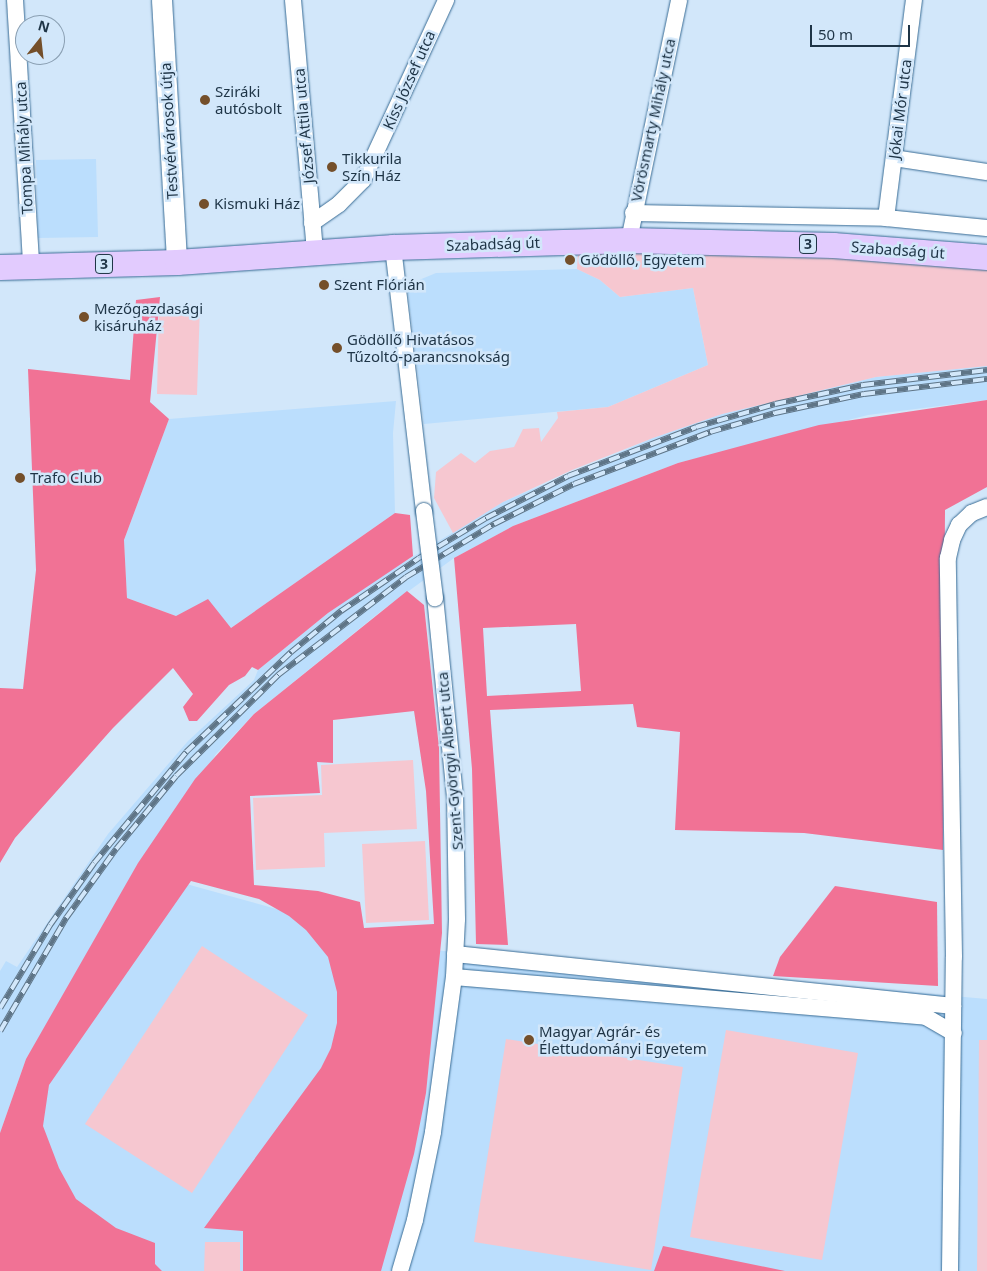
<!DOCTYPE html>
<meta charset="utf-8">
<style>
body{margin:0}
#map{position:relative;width:987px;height:1271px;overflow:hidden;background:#d2e7fa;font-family:"Noto Sans",sans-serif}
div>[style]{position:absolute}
.built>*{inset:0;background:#bbdefd}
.green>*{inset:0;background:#f6c7d0}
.forest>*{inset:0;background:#f17295}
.roads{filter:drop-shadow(0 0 1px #396c95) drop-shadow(0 0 1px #396c95)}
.minor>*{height:16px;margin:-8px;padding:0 8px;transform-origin:8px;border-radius:8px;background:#fff}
.tertiary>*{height:20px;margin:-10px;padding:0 10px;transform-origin:10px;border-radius:10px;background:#fff}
.primary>*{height:25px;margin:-12.5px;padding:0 12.5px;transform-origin:12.5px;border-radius:12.5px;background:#e2cbfe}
.rail>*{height:5.5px;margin-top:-2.75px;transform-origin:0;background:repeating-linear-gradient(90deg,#d2e7fa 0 11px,#5f7587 0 22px);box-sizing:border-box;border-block:1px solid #5f7587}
.bridges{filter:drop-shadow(0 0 1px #396c95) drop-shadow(0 0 1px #396c95)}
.minor-bridge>*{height:16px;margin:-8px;padding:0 8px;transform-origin:8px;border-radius:8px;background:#fff}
.dots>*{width:14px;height:14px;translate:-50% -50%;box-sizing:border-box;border:2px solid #d2e7fa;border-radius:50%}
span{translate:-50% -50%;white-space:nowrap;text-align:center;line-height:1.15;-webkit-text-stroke:5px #d2e7fa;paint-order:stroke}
.shield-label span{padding:1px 4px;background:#d2e7fa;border:1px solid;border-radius:4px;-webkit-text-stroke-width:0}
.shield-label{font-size:14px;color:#1e3446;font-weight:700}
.street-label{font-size:15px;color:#1e3446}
.poi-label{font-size:15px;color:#1e3446}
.left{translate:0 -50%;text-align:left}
.north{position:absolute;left:15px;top:15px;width:50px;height:50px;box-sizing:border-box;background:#d2e7fa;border:1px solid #8a9fb2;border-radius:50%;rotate:16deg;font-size:14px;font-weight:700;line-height:20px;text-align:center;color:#1e3446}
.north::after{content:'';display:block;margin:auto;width:18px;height:22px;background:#744f2a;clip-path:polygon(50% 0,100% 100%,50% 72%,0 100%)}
.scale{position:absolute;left:810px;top:25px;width:100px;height:22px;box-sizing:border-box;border:2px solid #1e3446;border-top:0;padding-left:6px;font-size:15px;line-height:18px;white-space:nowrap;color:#1e3446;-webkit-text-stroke:4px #d2e7fa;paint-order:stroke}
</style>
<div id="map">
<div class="built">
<div style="clip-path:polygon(96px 159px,98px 237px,38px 238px,36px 160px)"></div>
<div style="clip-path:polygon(577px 269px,600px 280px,620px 297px,693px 288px,708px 365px,608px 407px,424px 424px,407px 285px,436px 273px)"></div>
<div style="clip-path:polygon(987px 366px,987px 400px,868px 415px,678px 463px,513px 526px,454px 558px,380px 612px,254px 714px,216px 754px,26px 1059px,0 1133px,0 971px,6px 961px,17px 967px,108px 834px,188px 741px,254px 680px,258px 670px,328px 613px,373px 581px,503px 502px,653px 438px,722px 414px,876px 377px)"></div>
<div style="clip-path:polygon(396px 401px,393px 433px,395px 513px,231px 628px,176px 616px,127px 598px,124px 540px,169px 419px)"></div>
<div style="clip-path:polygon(179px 882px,421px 949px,987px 999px,987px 1271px,0 1271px,44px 1080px)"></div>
</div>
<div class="green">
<div style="clip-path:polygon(735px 247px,987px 264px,987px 366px,876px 377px,722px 414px,653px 438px,572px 470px,503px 502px,453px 533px,434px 498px,436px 472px,461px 453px,475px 463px,490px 451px,514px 447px,523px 429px,539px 428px,541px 442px,558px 418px,557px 412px,608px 407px,708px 365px,693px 288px,620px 297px,600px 280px,577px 269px,578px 252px)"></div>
<div style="clip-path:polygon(159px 304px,200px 305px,197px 395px,157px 394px)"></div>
<div style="clip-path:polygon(413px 760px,417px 829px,324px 833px,325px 867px,256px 870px,253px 798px,322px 795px,321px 765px)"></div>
<div style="clip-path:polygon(425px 841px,429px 920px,366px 923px,362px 844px)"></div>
<div style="clip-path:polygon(202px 946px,308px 1015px,192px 1193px,85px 1124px)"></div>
<div style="clip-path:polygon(726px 1030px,858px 1053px,822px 1260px,690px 1237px)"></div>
<div style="clip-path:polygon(506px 1039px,683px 1067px,651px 1270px,474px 1242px)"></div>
<div style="clip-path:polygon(979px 1040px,987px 1040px,987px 1271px,977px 1271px)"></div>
<div style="clip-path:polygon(205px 1242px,240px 1242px,240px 1271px,204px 1271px)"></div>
</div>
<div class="forest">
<div style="clip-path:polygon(160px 297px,150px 402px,169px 419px,124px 540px,127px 598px,176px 616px,208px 599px,231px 628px,395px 513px,410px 515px,413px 556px,328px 613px,258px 670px,252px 667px,245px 676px,229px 685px,197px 721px,189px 721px,183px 707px,193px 694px,173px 668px,113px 728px,15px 838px,0 863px,0 688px,23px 689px,36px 570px,28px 369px,130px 380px,136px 300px)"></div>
<div style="clip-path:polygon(evenodd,987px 400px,987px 487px,945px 510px,943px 850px,804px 833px,675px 830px,680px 732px,637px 727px,633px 704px,490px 710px,508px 945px,476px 944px,472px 769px,454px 558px,513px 526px,678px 463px,819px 425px,987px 400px,576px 624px,581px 691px,487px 696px,483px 628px,576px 624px)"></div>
<div style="clip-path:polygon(evenodd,407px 591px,424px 605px,439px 748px,442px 933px,426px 1093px,414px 1154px,381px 1271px,243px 1271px,243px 1231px,204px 1228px,321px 1068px,331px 1048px,337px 1023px,337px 992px,328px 957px,306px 930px,289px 916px,259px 899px,191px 881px,49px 1085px,43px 1126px,59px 1168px,76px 1199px,116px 1228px,155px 1243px,155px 1264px,162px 1271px,0 1271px,0 1133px,26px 1059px,138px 863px,195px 779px,254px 714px,407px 591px,414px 711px,426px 791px,434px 924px,364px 928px,360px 902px,318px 891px,254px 885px,250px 796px,320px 793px,317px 762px,333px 763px,333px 720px,414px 711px)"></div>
<div style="clip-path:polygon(835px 886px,937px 902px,938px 986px,773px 976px,780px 957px)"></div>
<div style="clip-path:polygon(663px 1246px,785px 1271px,654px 1271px)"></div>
</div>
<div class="roads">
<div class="minor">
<div style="left:15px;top:0;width:265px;rotate:86.5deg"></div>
<div style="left:293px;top:0;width:253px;rotate:85deg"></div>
<div style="left:894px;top:158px;width:94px;rotate:8.6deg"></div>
<div style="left:633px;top:213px;width:253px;rotate:1.1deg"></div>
<div style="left:886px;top:218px;width:101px;rotate:5.7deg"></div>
<div style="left:886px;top:218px;width:220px;rotate:-82.7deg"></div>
<div style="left:312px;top:223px;width:33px;rotate:-35deg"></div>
<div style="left:339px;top:204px;width:34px;rotate:-45deg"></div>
<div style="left:363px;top:180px;width:198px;rotate:-65.2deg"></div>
<div style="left:629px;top:240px;width:245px;rotate:-78.2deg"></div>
<div style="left:393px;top:247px;width:266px;rotate:83.3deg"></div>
<div style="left:455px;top:954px;width:501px;rotate:5.96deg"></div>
<div style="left:454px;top:977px;width:474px;rotate:4.8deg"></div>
<div style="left:926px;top:1017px;width:32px;rotate:30deg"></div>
<div style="left:400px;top:1271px;width:53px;rotate:-73.6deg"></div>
<div style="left:415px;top:1220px;width:90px;rotate:-78.4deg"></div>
<div style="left:433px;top:1132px;width:156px;rotate:-82.3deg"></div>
<div style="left:454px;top:977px;width:58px;rotate:-87deg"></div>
<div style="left:457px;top:919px;width:122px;rotate:-90.9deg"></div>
<div style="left:455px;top:797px;width:200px;rotate:-95.7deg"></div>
<div style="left:950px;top:1271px;width:314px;rotate:-89.3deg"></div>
<div style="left:954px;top:957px;width:399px;rotate:-90.9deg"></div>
<div style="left:948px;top:558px;width:18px;rotate:-77deg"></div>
<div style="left:952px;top:540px;width:17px;rotate:-65deg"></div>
<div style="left:959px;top:525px;width:18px;rotate:-43deg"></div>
<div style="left:972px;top:513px;width:16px;rotate:-22deg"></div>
</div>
<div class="tertiary">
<div style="left:162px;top:0;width:262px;rotate:86.7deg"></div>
</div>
<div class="primary">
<div style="left:0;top:267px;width:177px;rotate:-1.6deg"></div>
<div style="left:177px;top:262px;width:217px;rotate:-4deg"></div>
<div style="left:393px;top:247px;width:236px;rotate:-1.7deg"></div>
<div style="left:629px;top:240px;width:204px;rotate:1.4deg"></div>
<div style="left:833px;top:245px;width:154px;rotate:4.5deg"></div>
</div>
</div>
<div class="rail">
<div style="left:0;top:1008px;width:97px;rotate:-58.9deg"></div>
<div style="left:50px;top:925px;width:76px;rotate:-54.6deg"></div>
<div style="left:94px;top:863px;width:144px;rotate:-50.3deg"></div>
<div style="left:186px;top:752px;width:145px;rotate:-43.6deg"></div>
<div style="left:291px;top:652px;width:65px;rotate:-39.4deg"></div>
<div style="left:341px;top:611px;width:94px;rotate:-34.2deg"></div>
<div style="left:419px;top:558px;width:78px;rotate:-30.8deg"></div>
<div style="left:486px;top:518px;width:92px;rotate:-27.1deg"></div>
<div style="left:568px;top:476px;width:137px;rotate:-20.9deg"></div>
<div style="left:696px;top:427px;width:82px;rotate:-16.2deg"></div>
<div style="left:775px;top:404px;width:90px;rotate:-12.2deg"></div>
<div style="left:863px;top:385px;width:125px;rotate:-6.9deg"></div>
<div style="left:0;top:1031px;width:131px;rotate:-59.7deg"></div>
<div style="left:66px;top:918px;width:85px;rotate:-54.1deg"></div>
<div style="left:116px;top:849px;width:94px;rotate:-50.6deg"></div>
<div style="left:176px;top:776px;width:144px;rotate:-44.7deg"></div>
<div style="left:278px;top:675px;width:161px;rotate:-37.4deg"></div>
<div style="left:406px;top:577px;width:103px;rotate:-31.1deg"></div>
<div style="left:494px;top:524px;width:89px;rotate:-26.6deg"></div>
<div style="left:574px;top:484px;width:146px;rotate:-20.9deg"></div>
<div style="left:710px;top:432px;width:68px;rotate:-16.3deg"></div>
<div style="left:775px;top:413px;width:91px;rotate:-12.1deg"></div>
<div style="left:864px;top:394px;width:124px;rotate:-7deg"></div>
</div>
<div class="bridges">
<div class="minor-bridge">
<div style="left:424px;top:511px;width:88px;rotate:82.8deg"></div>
</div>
</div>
<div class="dots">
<div style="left:205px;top:100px;background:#744f2a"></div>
<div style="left:332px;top:167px;background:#744f2a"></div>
<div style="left:204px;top:204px;background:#744f2a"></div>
<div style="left:570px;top:260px;background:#744f2a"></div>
<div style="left:324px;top:285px;background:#744f2a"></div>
<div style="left:84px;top:317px;background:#744f2a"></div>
<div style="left:337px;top:348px;background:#744f2a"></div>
<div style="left:20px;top:478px;background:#744f2a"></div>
<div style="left:529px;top:1040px;background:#744f2a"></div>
</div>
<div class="shield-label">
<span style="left:808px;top:244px">3</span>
<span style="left:104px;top:264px">3</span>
</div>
<div class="street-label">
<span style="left:409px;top:80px;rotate:-66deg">Kiss József utca</span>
<span style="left:900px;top:109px;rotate:-83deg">Jókai Mór utca</span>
<span style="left:653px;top:120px;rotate:-78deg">Vörösmarty Mihály utca</span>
<span style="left:304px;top:126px;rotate:-95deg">József Attila utca</span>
<span style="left:169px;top:131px;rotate:-93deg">Testvérvárosok útja</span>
<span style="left:24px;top:148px;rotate:-93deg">Tompa Mihály utca</span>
<span style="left:493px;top:244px;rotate:-2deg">Szabadság út</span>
<span style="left:898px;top:250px;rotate:4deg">Szabadság út</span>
<span style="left:450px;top:761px;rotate:-95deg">Szent-Györgyi Albert utca</span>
</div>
<div class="poi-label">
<span class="left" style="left:215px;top:100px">Sziráki<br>autósbolt</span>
<span class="left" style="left:342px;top:167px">Tikkurila<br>Szín Ház</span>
<span class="left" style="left:214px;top:204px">Kismuki Ház</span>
<span class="left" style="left:580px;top:260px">Gödöllő, Egyetem</span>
<span class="left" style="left:334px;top:285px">Szent Flórián</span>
<span class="left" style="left:94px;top:317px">Mezőgazdasági<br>kisáruház</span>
<span class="left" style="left:347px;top:348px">Gödöllő Hivatásos<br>Tűzoltó-parancsnokság</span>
<span class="left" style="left:30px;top:478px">Trafo Club</span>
<span class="left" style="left:539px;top:1040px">Magyar Agrár- és<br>Élettudományi Egyetem</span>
</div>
<div class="north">N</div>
<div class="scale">50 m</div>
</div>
